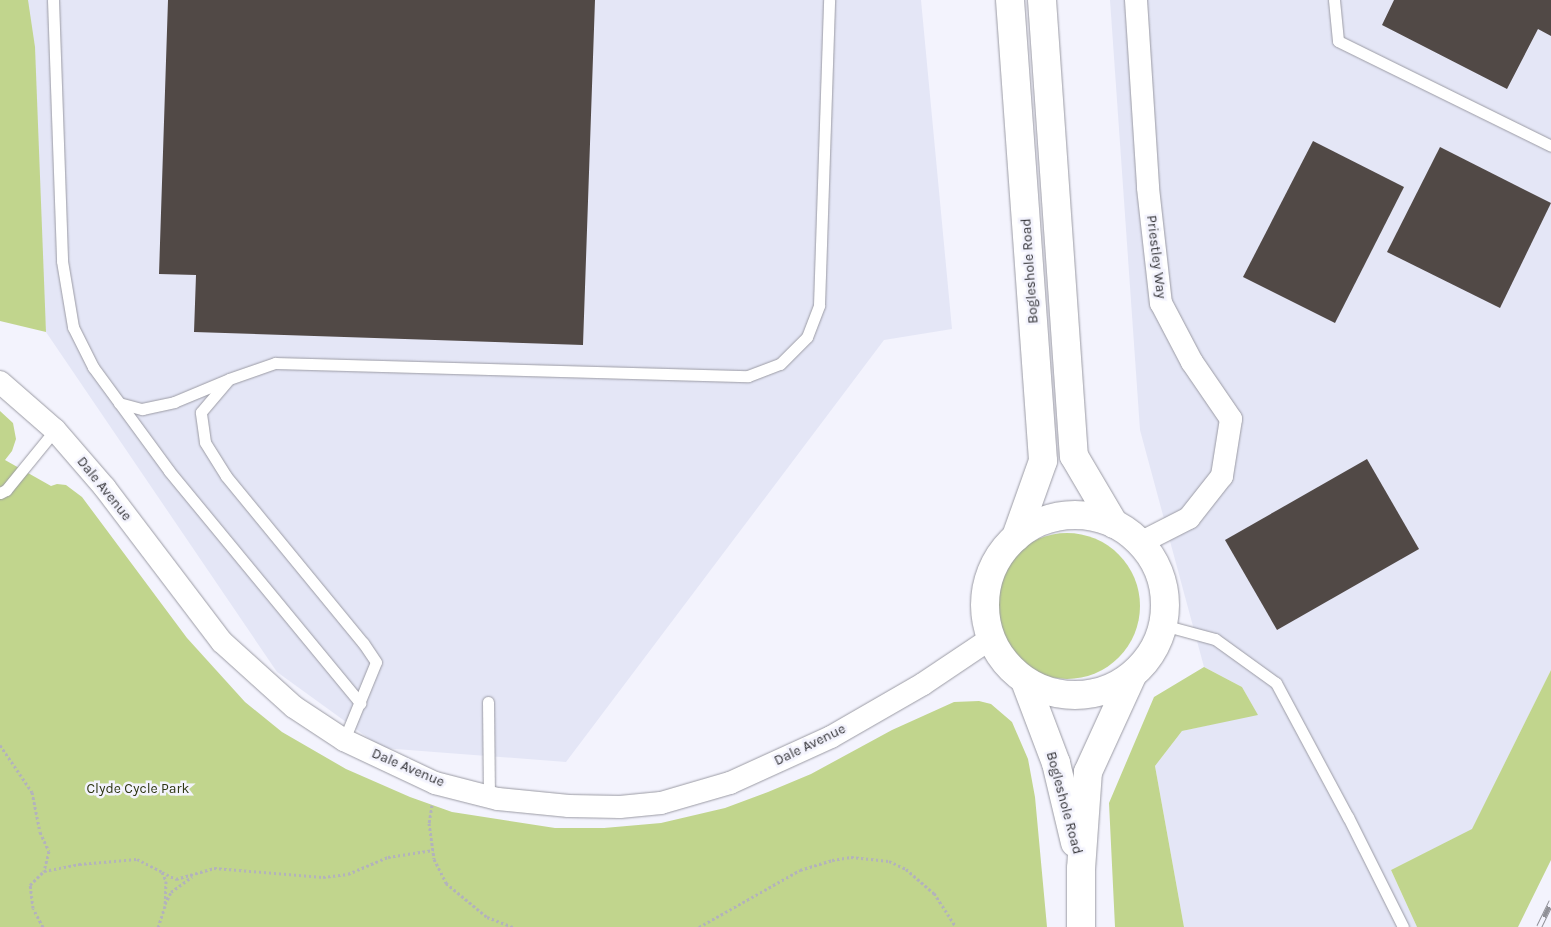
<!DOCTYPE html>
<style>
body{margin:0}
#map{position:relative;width:1551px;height:927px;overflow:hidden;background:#f3f3fd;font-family:Karla,sans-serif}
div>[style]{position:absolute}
.built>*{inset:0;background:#e4e6f6}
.green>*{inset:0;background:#c1d58d}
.round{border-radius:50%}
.building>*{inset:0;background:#514946}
.path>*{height:3px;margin-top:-1.5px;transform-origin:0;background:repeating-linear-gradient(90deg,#b3b3bb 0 2.5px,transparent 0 5px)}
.roads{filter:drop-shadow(0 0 1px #9b9ba4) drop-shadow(0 0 1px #9b9ba4)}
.service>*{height:11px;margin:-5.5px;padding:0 5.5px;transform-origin:5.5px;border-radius:5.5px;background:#fff}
.minor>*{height:22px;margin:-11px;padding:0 11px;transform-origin:11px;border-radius:11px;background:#fff}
.tertiary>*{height:28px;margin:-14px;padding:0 14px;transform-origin:14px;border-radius:14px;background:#fff}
.tertiary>.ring{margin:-14px;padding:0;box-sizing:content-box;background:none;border:28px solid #fff;border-radius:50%}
.rail>*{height:5.5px;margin-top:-2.75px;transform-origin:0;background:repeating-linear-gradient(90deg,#f3f3fd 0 11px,#909097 0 22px);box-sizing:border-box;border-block:1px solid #909097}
span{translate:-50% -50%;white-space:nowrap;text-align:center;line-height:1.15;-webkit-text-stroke:5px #f3f3fd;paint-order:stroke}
.street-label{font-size:14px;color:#333337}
.park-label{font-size:14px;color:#2e3613}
</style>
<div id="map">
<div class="built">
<div style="clip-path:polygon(22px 0,921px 0,952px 329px,884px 340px,566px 762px,382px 748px,277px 672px,46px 332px)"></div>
<div style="clip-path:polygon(1110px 0,1551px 0,1551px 670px,1472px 830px,1391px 870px,1417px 927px,1184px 927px,1155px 766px,1182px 731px,1257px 714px,1242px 687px,1204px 667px,1140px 430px)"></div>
</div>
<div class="green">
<div style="clip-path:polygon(0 0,28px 0,35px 47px,46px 332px,0 321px)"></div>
<div style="clip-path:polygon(0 411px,13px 423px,16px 439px,12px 451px,5px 460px,51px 486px,57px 484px,66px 485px,82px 497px,187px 638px,245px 702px,282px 732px,346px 769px,410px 797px,452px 812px,555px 828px,604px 828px,661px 823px,725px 808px,768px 792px,811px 774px,892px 730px,954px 702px,979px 701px,991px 704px,1012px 722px,1028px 759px,1035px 797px,1047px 927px,0 927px)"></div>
<div class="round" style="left:994px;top:533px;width:146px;height:146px"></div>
<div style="clip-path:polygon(1204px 667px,1242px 687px,1258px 715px,1182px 731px,1155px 766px,1184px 927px,1115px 927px,1109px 803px,1154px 697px)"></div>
<div style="clip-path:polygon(1551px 670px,1551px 860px,1518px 927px,1417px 927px,1391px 870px,1472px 829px)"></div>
</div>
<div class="building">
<div style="clip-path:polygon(168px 0,595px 0,583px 345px,194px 332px,196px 275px,159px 274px)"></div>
<div style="clip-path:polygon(1394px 0,1551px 0,1551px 36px,1538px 29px,1507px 89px,1382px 25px)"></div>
<div style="clip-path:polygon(1313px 141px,1404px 187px,1335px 323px,1243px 277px)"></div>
<div style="clip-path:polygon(1440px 147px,1551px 203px,1500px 308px,1387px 252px)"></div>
<div style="clip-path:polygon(1367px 459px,1419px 549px,1277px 630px,1225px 540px)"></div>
</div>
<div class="path">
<div style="left:0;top:745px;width:57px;rotate:55.8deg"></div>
<div style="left:32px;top:792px;width:41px;rotate:78.7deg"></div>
<div style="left:40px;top:832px;width:21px;rotate:65deg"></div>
<div style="left:49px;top:851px;width:21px;rotate:104deg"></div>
<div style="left:432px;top:805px;width:18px;rotate:99deg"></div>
<div style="left:429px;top:823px;width:36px;rotate:82deg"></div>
<div style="left:434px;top:859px;width:27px;rotate:63deg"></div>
<div style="left:446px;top:883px;width:53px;rotate:39.7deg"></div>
<div style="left:487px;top:917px;width:28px;rotate:21deg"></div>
<div style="left:162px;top:872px;width:16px;rotate:27deg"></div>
<div style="left:176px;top:879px;width:40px;rotate:-16deg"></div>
<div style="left:214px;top:868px;width:109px;rotate:4.7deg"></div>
<div style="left:323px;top:877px;width:25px;rotate:-7deg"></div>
<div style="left:348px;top:874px;width:43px;rotate:-23deg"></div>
<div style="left:388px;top:857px;width:46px;rotate:-8.8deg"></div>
<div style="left:165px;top:904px;width:13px;rotate:-63deg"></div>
<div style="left:171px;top:892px;width:26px;rotate:-36deg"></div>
<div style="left:43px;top:927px;width:21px;rotate:-118deg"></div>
<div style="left:33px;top:908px;width:23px;rotate:-97deg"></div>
<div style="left:30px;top:885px;width:20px;rotate:-45deg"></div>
<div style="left:44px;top:871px;width:36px;rotate:-11deg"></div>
<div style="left:79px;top:864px;width:58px;rotate:-4.9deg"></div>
<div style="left:137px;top:859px;width:28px;rotate:27deg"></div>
<div style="left:162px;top:872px;width:10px;rotate:66deg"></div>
<div style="left:166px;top:881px;width:25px;rotate:92deg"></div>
<div style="left:165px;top:906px;width:22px;rotate:108deg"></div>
<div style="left:699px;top:927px;width:116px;rotate:-29.4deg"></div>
<div style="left:800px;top:870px;width:34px;rotate:-17deg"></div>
<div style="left:832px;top:860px;width:19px;rotate:-9deg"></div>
<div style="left:851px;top:857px;width:38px;rotate:6deg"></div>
<div style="left:889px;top:861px;width:19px;rotate:25deg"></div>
<div style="left:906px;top:869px;width:37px;rotate:41deg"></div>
<div style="left:934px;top:893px;width:40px;rotate:57.1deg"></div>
</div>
<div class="roads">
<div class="service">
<div style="left:53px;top:0;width:261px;rotate:88deg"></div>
<div style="left:62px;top:261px;width:67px;rotate:80.5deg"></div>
<div style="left:73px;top:327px;width:45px;rotate:63.4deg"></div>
<div style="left:93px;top:367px;width:129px;rotate:53.8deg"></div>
<div style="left:169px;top:471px;width:301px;rotate:50.5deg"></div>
<div style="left:1334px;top:0;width:41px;rotate:84.4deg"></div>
<div style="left:1338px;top:41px;width:237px;rotate:26.2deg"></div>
<div style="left:119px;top:403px;width:24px;rotate:15deg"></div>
<div style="left:142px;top:409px;width:33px;rotate:-12deg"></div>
<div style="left:174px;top:402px;width:57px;rotate:-22.5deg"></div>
<div style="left:0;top:493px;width:7px;rotate:-27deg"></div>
<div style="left:6px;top:490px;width:77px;rotate:-50.8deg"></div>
<div style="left:1163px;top:625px;width:54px;rotate:15.1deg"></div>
<div style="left:1215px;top:639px;width:75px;rotate:35.8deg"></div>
<div style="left:1276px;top:683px;width:152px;rotate:61.8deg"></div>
<div style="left:1348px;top:817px;width:123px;rotate:63.4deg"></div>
<div style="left:488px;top:702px;width:94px;rotate:89.4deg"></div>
<div style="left:344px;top:740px;width:84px;rotate:-67.7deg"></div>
<div style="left:376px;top:662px;width:23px;rotate:-124deg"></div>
<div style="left:363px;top:643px;width:216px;rotate:-129.4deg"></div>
<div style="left:226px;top:476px;width:40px;rotate:-122deg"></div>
<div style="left:205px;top:442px;width:30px;rotate:-98deg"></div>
<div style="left:201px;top:412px;width:43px;rotate:-49.7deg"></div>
<div style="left:229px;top:379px;width:49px;rotate:-19.2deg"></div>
<div style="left:275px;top:363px;width:473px;rotate:1.6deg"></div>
<div style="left:748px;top:376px;width:34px;rotate:-21deg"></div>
<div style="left:780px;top:364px;width:38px;rotate:-45deg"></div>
<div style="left:807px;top:337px;width:34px;rotate:-69deg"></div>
<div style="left:819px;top:305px;width:305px;rotate:-88.1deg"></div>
</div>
<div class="minor">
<div style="left:1136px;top:0;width:188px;rotate:86.3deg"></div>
<div style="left:1148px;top:188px;width:116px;rotate:83.6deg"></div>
<div style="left:1161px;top:303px;width:67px;rotate:62.3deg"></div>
<div style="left:1192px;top:362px;width:69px;rotate:55.6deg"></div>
<div style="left:1231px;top:419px;width:58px;rotate:99deg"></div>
<div style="left:1222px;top:476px;width:53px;rotate:128.2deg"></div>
<div style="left:1189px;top:518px;width:55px;rotate:153deg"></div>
<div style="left:0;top:382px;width:73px;rotate:41.1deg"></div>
<div style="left:55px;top:430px;width:77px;rotate:49.2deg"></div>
<div style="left:105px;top:488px;width:193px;rotate:52.8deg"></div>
<div style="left:222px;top:642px;width:97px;rotate:42.1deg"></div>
<div style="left:294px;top:707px;width:60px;rotate:33.4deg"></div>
<div style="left:344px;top:740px;width:101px;rotate:25.3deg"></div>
<div style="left:435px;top:783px;width:65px;rotate:14.3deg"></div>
<div style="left:498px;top:799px;width:71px;rotate:5.6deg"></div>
<div style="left:569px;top:806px;width:51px;rotate:1.1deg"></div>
<div style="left:620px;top:807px;width:41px;rotate:-5.6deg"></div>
<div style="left:661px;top:803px;width:72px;rotate:-16.2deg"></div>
<div style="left:730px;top:783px;width:111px;rotate:-24.5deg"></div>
<div style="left:831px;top:737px;width:106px;rotate:-29.9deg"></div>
<div style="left:923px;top:684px;width:81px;rotate:-33.9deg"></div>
</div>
<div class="tertiary">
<div style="left:1010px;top:0;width:462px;rotate:85.9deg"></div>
<div style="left:1043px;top:461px;width:81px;rotate:109.6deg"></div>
<div style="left:1042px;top:0;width:457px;rotate:86deg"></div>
<div style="left:1074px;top:456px;width:79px;rotate:59.5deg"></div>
<div class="ring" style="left:985px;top:515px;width:152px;height:152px"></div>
<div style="left:1025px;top:681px;width:88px;rotate:69.3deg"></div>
<div style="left:1056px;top:763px;width:82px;rotate:76.6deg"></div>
<div style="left:1081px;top:927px;width:58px;rotate:-90deg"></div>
<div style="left:1081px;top:869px;width:97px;rotate:-85.9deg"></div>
<div style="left:1088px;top:772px;width:106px;rotate:-65.4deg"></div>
</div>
</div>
<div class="rail">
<div style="left:1539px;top:927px;width:28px;rotate:-64deg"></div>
</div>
<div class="street-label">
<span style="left:1156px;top:257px;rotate:83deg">Priestley Way</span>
<span style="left:1030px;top:271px;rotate:-94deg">Bogleshole Road</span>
<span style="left:104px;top:489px;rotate:51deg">Dale Avenue</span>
<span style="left:810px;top:745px;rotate:-26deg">Dale Avenue</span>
<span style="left:408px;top:768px;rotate:23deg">Dale Avenue</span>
<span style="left:1064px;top:803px;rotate:75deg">Bogleshole Road</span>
</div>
<div class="park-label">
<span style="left:138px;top:789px">Clyde Cycle Park</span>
</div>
</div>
